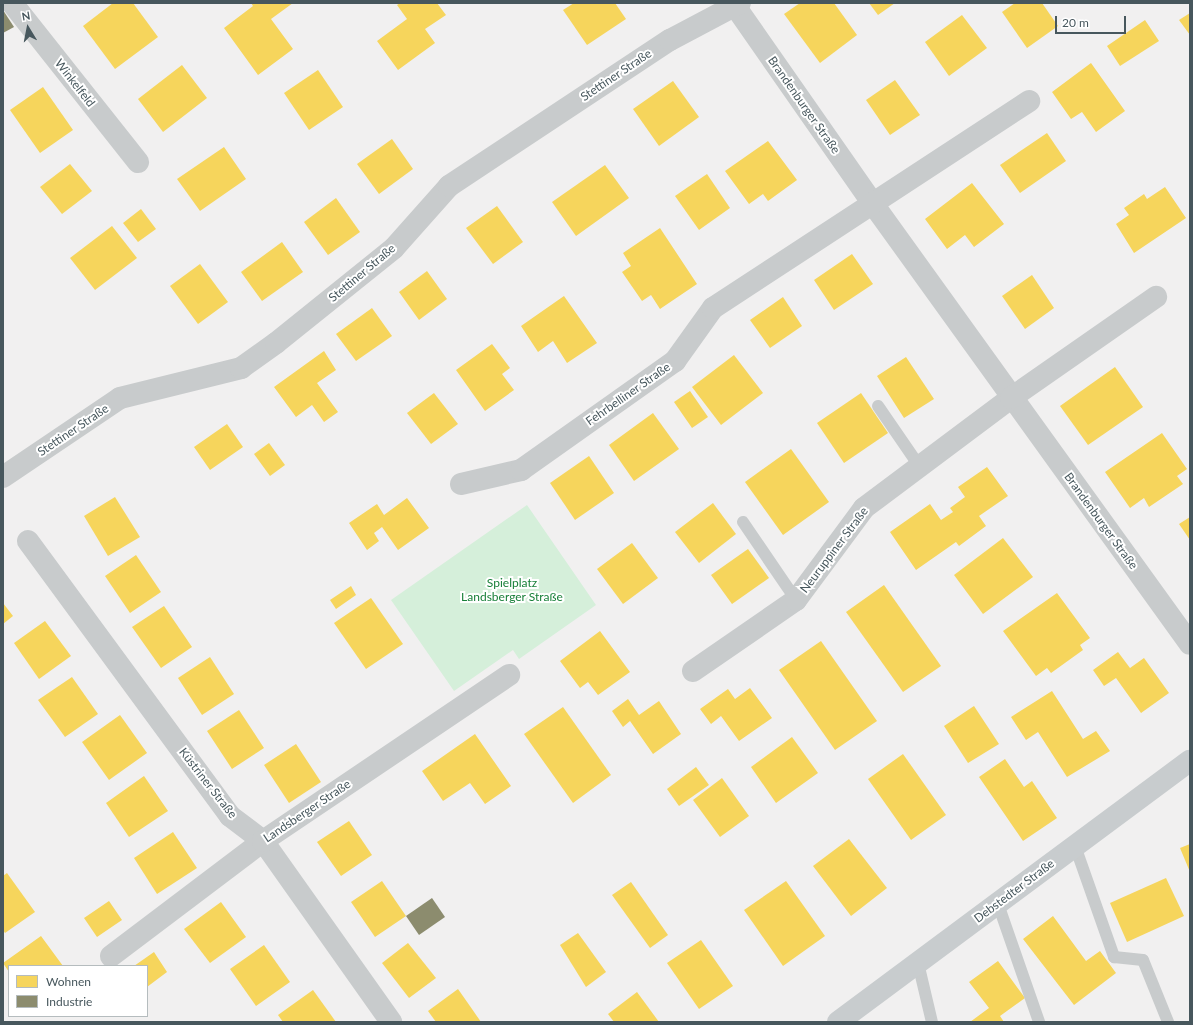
<!DOCTYPE html>
<meta charset="utf-8">
<style>
body{margin:0}
#map{position:relative;width:1193px;height:1025px;overflow:hidden;background:#f1f0f0;font-family:Lato,sans-serif}
div>[style]{position:absolute}
.green>*{inset:0;background:#d5efda}
.homes>*{inset:0;background:#f6d55c}
.industry>*{inset:0;background:#8c8c6e}
.service>*{height:12px;margin:-6px;padding:0 6px;transform-origin:6px;border-radius:6px;background:#c8cbcc}
.minor>*{height:22px;margin:-11px;padding:0 11px;transform-origin:11px;border-radius:11px;background:#c8cbcc}
.secondary>*{height:22px;margin:-11px;padding:0 11px;transform-origin:11px;border-radius:11px;background:#c8ccce}
span{translate:-50% -50%;white-space:nowrap;text-align:center;line-height:1.15;-webkit-text-stroke:4px #fff;paint-order:stroke}
.street-label{font-size:12px;color:#47575d}
.park-label{font-size:12px;color:#177f38}
.frame{position:absolute;inset:0;border:4px solid #47575d;pointer-events:none}
.legend{position:absolute;left:8px;top:965px;width:140px;height:52px;box-sizing:border-box;background:#fff;border:1px solid #b5bcbe;margin:0;padding:5px 7px;list-style:none;font-size:12px;color:#47575d}
.legend li{display:flex;align-items:center;gap:8px;height:20px}
.legend b{width:20px;border:1px solid #b5bcbe}
.north{position:absolute;left:8px;top:8px;width:40px;height:40px;-webkit-text-stroke:3px #fff;paint-order:stroke;rotate:350deg;font-size:11px;font-weight:700;line-height:16px;text-align:center;color:#47575d}
.north::after{content:'';display:block;margin:auto;width:14px;height:18px;background:#47575d;clip-path:polygon(50% 0,100% 100%,50% 72%,0 100%)}
.scale{position:absolute;left:1055px;top:16px;width:71px;height:18px;box-sizing:border-box;border:2px solid #47575d;border-top:0;padding-left:5px;font-size:12px;line-height:14px;white-space:nowrap;color:#47575d;-webkit-text-stroke:3px #fff;paint-order:stroke}
</style>
<div id="map">
<div class="green">
<div style="clip-path:polygon(527px 505px,596px 605px,519px 659px,513px 650px,454px 691px,391px 600px)"></div>
</div>
<div class="homes">
<div style="clip-path:polygon(113px 3px,133px 3px,158px 37px,115px 69px,83px 26px)"></div>
<div style="clip-path:polygon(251px 3px,293px 3px,271px 19px,293px 49px,258px 75px,224px 28px,253px 6px)"></div>
<div style="clip-path:polygon(400px 3px,437px 3px,446px 15px,425px 29px,435px 43px,398px 70px,377px 41px,407px 19px,397px 5px)"></div>
<div style="clip-path:polygon(574px 3px,615px 3px,626px 19px,587px 45px,563px 10px)"></div>
<div style="clip-path:polygon(800px 3px,834px 3px,857px 35px,820px 63px,784px 14px)"></div>
<div style="clip-path:polygon(869px 3px,895px 3px,878px 15px)"></div>
<div style="clip-path:polygon(1015px 3px,1042px 3px,1058px 26px,1027px 48px,1002px 12px)"></div>
<div style="clip-path:polygon(1190px 13px,1190px 35px,1179px 20px)"></div>
<div style="clip-path:polygon(962px 15px,987px 48px,949px 76px,925px 42px)"></div>
<div style="clip-path:polygon(1145px 20px,1159px 41px,1120px 66px,1107px 46px)"></div>
<div style="clip-path:polygon(1091px 63px,1125px 111px,1096px 132px,1082px 112px,1071px 119px,1052px 92px)"></div>
<div style="clip-path:polygon(182px 65px,207px 98px,163px 132px,138px 99px)"></div>
<div style="clip-path:polygon(318px 70px,343px 107px,309px 130px,284px 93px)"></div>
<div style="clip-path:polygon(895px 80px,920px 115px,890px 135px,866px 100px)"></div>
<div style="clip-path:polygon(673px 81px,699px 117px,659px 146px,633px 109px)"></div>
<div style="clip-path:polygon(43px 87px,73px 130px,40px 153px,10px 110px)"></div>
<div style="clip-path:polygon(1047px 133px,1066px 161px,1020px 193px,1000px 165px)"></div>
<div style="clip-path:polygon(392px 139px,413px 169px,379px 194px,357px 164px)"></div>
<div style="clip-path:polygon(768px 141px,797px 180px,768px 201px,763px 194px,749px 204px,725px 171px)"></div>
<div style="clip-path:polygon(224px 147px,246px 179px,200px 211px,177px 179px)"></div>
<div style="clip-path:polygon(70px 164px,92px 191px,62px 214px,40px 187px)"></div>
<div style="clip-path:polygon(605px 165px,629px 198px,576px 236px,552px 202px)"></div>
<div style="clip-path:polygon(707px 174px,730px 208px,699px 230px,675px 196px)"></div>
<div style="clip-path:polygon(972px 183px,1004px 224px,974px 247px,965px 235px,947px 249px,925px 219px)"></div>
<div style="clip-path:polygon(1165px 187px,1186px 218px,1134px 253px,1116px 224px,1129px 215px,1124px 208px,1144px 194px,1147px 199px)"></div>
<div style="clip-path:polygon(336px 198px,360px 232px,328px 255px,304px 222px)"></div>
<div style="clip-path:polygon(497px 206px,523px 242px,493px 264px,466px 228px)"></div>
<div style="clip-path:polygon(141px 209px,156px 229px,138px 242px,123px 223px)"></div>
<div style="clip-path:polygon(112px 226px,137px 258px,95px 290px,70px 258px)"></div>
<div style="clip-path:polygon(660px 228px,697px 284px,660px 309px,651px 295px,642px 301px,622px 272px,631px 266px,623px 253px)"></div>
<div style="clip-path:polygon(282px 242px,303px 272px,262px 301px,241px 272px)"></div>
<div style="clip-path:polygon(852px 254px,873px 284px,834px 310px,814px 280px)"></div>
<div style="clip-path:polygon(200px 264px,228px 302px,198px 324px,170px 286px)"></div>
<div style="clip-path:polygon(427px 271px,447px 299px,419px 320px,399px 292px)"></div>
<div style="clip-path:polygon(1032px 275px,1054px 308px,1025px 329px,1002px 296px)"></div>
<div style="clip-path:polygon(564px 296px,597px 343px,567px 363px,553px 341px,538px 352px,521px 326px)"></div>
<div style="clip-path:polygon(783px 297px,802px 326px,770px 348px,750px 320px)"></div>
<div style="clip-path:polygon(372px 308px,392px 336px,356px 361px,336px 334px)"></div>
<div style="clip-path:polygon(492px 344px,510px 368px,502px 374px,514px 390px,485px 411px,456px 370px)"></div>
<div style="clip-path:polygon(324px 351px,336px 370px,317px 383px,338px 412px,324px 422px,312px 405px,296px 417px,274px 387px)"></div>
<div style="clip-path:polygon(734px 355px,763px 393px,721px 425px,692px 387px)"></div>
<div style="clip-path:polygon(906px 357px,934px 399px,904px 418px,877px 376px)"></div>
<div style="clip-path:polygon(1115px 367px,1143px 407px,1088px 445px,1060px 406px)"></div>
<div style="clip-path:polygon(690px 391px,708px 417px,692px 428px,674px 402px)"></div>
<div style="clip-path:polygon(434px 393px,458px 424px,431px 444px,407px 413px)"></div>
<div style="clip-path:polygon(861px 393px,888px 433px,844px 463px,817px 423px)"></div>
<div style="clip-path:polygon(653px 413px,679px 449px,634px 481px,609px 445px)"></div>
<div style="clip-path:polygon(227px 424px,243px 447px,210px 470px,194px 447px)"></div>
<div style="clip-path:polygon(1162px 433px,1187px 469px,1177px 476px,1183px 484px,1149px 507px,1144px 498px,1130px 508px,1105px 472px)"></div>
<div style="clip-path:polygon(269px 443px,285px 465px,270px 476px,254px 454px)"></div>
<div style="clip-path:polygon(791px 449px,829px 502px,783px 535px,745px 482px)"></div>
<div style="clip-path:polygon(589px 456px,614px 493px,575px 520px,550px 483px)"></div>
<div style="clip-path:polygon(987px 467px,1008px 496px,979px 516px,986px 526px,959px 546px,956px 542px,916px 570px,890px 532px,930px 504px,941px 520px,953px 512px,950px 508px,965px 497px,958px 487px)"></div>
<div style="clip-path:polygon(115px 497px,140px 537px,108px 556px,84px 516px)"></div>
<div style="clip-path:polygon(407px 498px,429px 528px,398px 550px,382px 527px,374px 533px,379px 541px,367px 550px,349px 523px,377px 504px,384px 515px)"></div>
<div style="clip-path:polygon(713px 503px,736px 534px,699px 563px,675px 532px)"></div>
<div style="clip-path:polygon(1190px 517px,1190px 540px,1179px 524px)"></div>
<div style="clip-path:polygon(1003px 538px,1033px 577px,983px 614px,954px 575px)"></div>
<div style="clip-path:polygon(632px 543px,658px 578px,623px 604px,597px 569px)"></div>
<div style="clip-path:polygon(748px 549px,769px 578px,732px 604px,711px 575px)"></div>
<div style="clip-path:polygon(136px 555px,161px 592px,130px 613px,105px 576px)"></div>
<div style="clip-path:polygon(884px 585px,941px 666px,903px 692px,846px 612px)"></div>
<div style="clip-path:polygon(351px 586px,356px 595px,336px 609px,330px 600px)"></div>
<div style="clip-path:polygon(1057px 593px,1090px 638px,1080px 645px,1083px 650px,1051px 673px,1047px 668px,1036px 676px,1003px 631px)"></div>
<div style="clip-path:polygon(371px 598px,403px 644px,366px 669px,334px 623px)"></div>
<div style="clip-path:polygon(3px 603px,13px 616px,3px 624px)"></div>
<div style="clip-path:polygon(164px 606px,192px 647px,161px 668px,132px 627px)"></div>
<div style="clip-path:polygon(45px 621px,71px 656px,39px 679px,14px 643px)"></div>
<div style="clip-path:polygon(600px 631px,630px 672px,598px 695px,588px 682px,580px 688px,560px 661px)"></div>
<div style="clip-path:polygon(821px 641px,877px 721px,835px 750px,779px 670px)"></div>
<div style="clip-path:polygon(1118px 652px,1130px 668px,1144px 658px,1169px 693px,1141px 713px,1116px 678px,1104px 686px,1093px 670px)"></div>
<div style="clip-path:polygon(210px 657px,234px 694px,202px 715px,178px 678px)"></div>
<div style="clip-path:polygon(72px 677px,98px 714px,65px 737px,38px 700px)"></div>
<div style="clip-path:polygon(750px 688px,772px 718px,739px 741px,721px 716px,711px 724px,700px 709px,728px 689px,735px 699px)"></div>
<div style="clip-path:polygon(1052px 691px,1083px 739px,1096px 731px,1110px 751px,1067px 777px,1038px 732px,1026px 740px,1011px 717px)"></div>
<div style="clip-path:polygon(628px 699px,639px 715px,659px 701px,681px 734px,653px 754px,630px 721px,623px 727px,612px 711px)"></div>
<div style="clip-path:polygon(974px 706px,999px 744px,968px 763px,944px 726px)"></div>
<div style="clip-path:polygon(563px 707px,611px 775px,573px 803px,524px 734px)"></div>
<div style="clip-path:polygon(239px 710px,264px 748px,232px 769px,207px 731px)"></div>
<div style="clip-path:polygon(120px 715px,147px 753px,109px 780px,82px 742px)"></div>
<div style="clip-path:polygon(475px 734px,511px 786px,485px 804px,470px 783px,443px 801px,422px 771px)"></div>
<div style="clip-path:polygon(792px 737px,818px 773px,776px 803px,751px 767px)"></div>
<div style="clip-path:polygon(296px 744px,321px 782px,289px 803px,264px 765px)"></div>
<div style="clip-path:polygon(903px 754px,946px 815px,911px 840px,868px 779px)"></div>
<div style="clip-path:polygon(1005px 759px,1024px 787px,1032px 781px,1057px 818px,1023px 841px,979px 777px)"></div>
<div style="clip-path:polygon(696px 767px,709px 785px,679px 806px,667px 789px)"></div>
<div style="clip-path:polygon(144px 776px,168px 811px,129px 837px,106px 803px)"></div>
<div style="clip-path:polygon(722px 778px,749px 816px,720px 837px,693px 800px)"></div>
<div style="clip-path:polygon(349px 821px,372px 855px,341px 876px,317px 842px)"></div>
<div style="clip-path:polygon(173px 832px,197px 868px,157px 894px,134px 858px)"></div>
<div style="clip-path:polygon(849px 839px,887px 888px,851px 916px,813px 866px)"></div>
<div style="clip-path:polygon(1190px 844px,1190px 872px,1180px 848px)"></div>
<div style="clip-path:polygon(7px 873px,35px 912px,5px 933px,3px 930px,3px 876px)"></div>
<div style="clip-path:polygon(1166px 878px,1184px 916px,1127px 942px,1110px 903px)"></div>
<div style="clip-path:polygon(382px 881px,406px 916px,375px 937px,351px 902px)"></div>
<div style="clip-path:polygon(786px 881px,825px 936px,783px 966px,744px 910px)"></div>
<div style="clip-path:polygon(631px 882px,668px 935px,650px 948px,612px 895px)"></div>
<div style="clip-path:polygon(109px 901px,122px 920px,97px 937px,84px 918px)"></div>
<div style="clip-path:polygon(221px 902px,246px 937px,210px 963px,184px 929px)"></div>
<div style="clip-path:polygon(1053px 916px,1086px 961px,1100px 951px,1116px 973px,1074px 1005px,1023px 939px)"></div>
<div style="clip-path:polygon(578px 933px,606px 972px,586px 987px,560px 945px)"></div>
<div style="clip-path:polygon(41px 936px,63px 966px,9px 966px,9px 972px,3px 963px)"></div>
<div style="clip-path:polygon(701px 940px,733px 986px,699px 1009px,667px 963px)"></div>
<div style="clip-path:polygon(408px 943px,436px 978px,409px 998px,382px 963px)"></div>
<div style="clip-path:polygon(264px 945px,290px 982px,256px 1006px,230px 969px)"></div>
<div style="clip-path:polygon(154px 952px,167px 972px,147px 987px,147px 966px,134px 966px)"></div>
<div style="clip-path:polygon(998px 961px,1025px 998px,1000px 1016px,1004px 1022px,970px 1022px,989px 1008px,969px 982px)"></div>
<div style="clip-path:polygon(458px 989px,472px 1009px,481px 1022px,436px 1022px,428px 1011px)"></div>
<div style="clip-path:polygon(313px 990px,336px 1022px,283px 1022px,278px 1015px)"></div>
<div style="clip-path:polygon(637px 992px,659px 1022px,614px 1022px,608px 1014px)"></div>
</div>
<div class="industry">
<div style="clip-path:polygon(3px 10px,14px 27px,3px 33px)"></div>
<div style="clip-path:polygon(432px 898px,445px 917px,419px 935px,406px 916px)"></div>
</div>
<div class="service">
<div style="left:878px;top:406px;width:74px;rotate:55.5deg"></div>
<div style="left:743px;top:522px;width:94px;rotate:55.8deg"></div>
<div style="left:1075px;top:846px;width:118px;rotate:70.6deg"></div>
<div style="left:1114px;top:957px;width:29px;rotate:6deg"></div>
<div style="left:1143px;top:960px;width:67px;rotate:68deg"></div>
<div style="left:998px;top:904px;width:125px;rotate:70.8deg"></div>
<div style="left:918px;top:963px;width:61px;rotate:76.7deg"></div>
</div>
<div class="minor">
<div style="left:12px;top:3px;width:203px;rotate:51.6deg"></div>
<div style="left:735px;top:6px;width:241px;rotate:55.1deg"></div>
<div style="left:873px;top:204px;width:542px;rotate:54.23deg"></div>
<div style="left:3px;top:477px;width:141px;rotate:-34deg"></div>
<div style="left:120px;top:398px;width:125px;rotate:-13.9deg"></div>
<div style="left:241px;top:368px;width:43px;rotate:-35.5deg"></div>
<div style="left:276px;top:343px;width:151px;rotate:-38.8deg"></div>
<div style="left:394px;top:248px;width:83px;rotate:-48.4deg"></div>
<div style="left:449px;top:186px;width:265px;rotate:-33.5deg"></div>
<div style="left:670px;top:40px;width:79px;rotate:-27.9deg"></div>
<div style="left:461px;top:484px;width:62px;rotate:-13.1deg"></div>
<div style="left:521px;top:470px;width:189px;rotate:-35.3deg"></div>
<div style="left:675px;top:361px;width:65px;rotate:-54.4deg"></div>
<div style="left:713px;top:308px;width:378px;rotate:-33.2deg"></div>
<div style="left:28px;top:541px;width:341px;rotate:53.7deg"></div>
<div style="left:230px;top:816px;width:41px;rotate:37.1deg"></div>
<div style="left:263px;top:841px;width:222px;rotate:54.7deg"></div>
<div style="left:693px;top:671px;width:125px;rotate:-34.6deg"></div>
<div style="left:796px;top:600px;width:114px;rotate:-53.5deg"></div>
<div style="left:864px;top:508px;width:184px;rotate:-36.8deg"></div>
<div style="left:1011px;top:398px;width:177px;rotate:-34.9deg"></div>
<div style="left:111px;top:956px;width:191px;rotate:-37.1deg"></div>
<div style="left:263px;top:841px;width:297px;rotate:-34deg"></div>
</div>
<div class="secondary">
<div style="left:838px;top:1022px;width:438px;rotate:-36.6deg"></div>
</div>
<div class="street-label">
<span style="left:616px;top:75px;rotate:-34deg">Stettiner Straße</span>
<span style="left:75px;top:83px;rotate:52deg">Winkelfeld</span>
<span style="left:804px;top:105px;rotate:55deg">Brandenburger Straße</span>
<span style="left:362px;top:273px;rotate:-40deg">Stettiner Straße</span>
<span style="left:628px;top:394px;rotate:-35deg">Fehrbelliner Straße</span>
<span style="left:73px;top:430px;rotate:-34deg">Stettiner Straße</span>
<span style="left:1101px;top:521px;rotate:54deg">Brandenburger Straße</span>
<span style="left:834px;top:550px;rotate:-53deg">Neuruppiner Straße</span>
<span style="left:208px;top:783px;rotate:52deg">Küstriner Straße</span>
<span style="left:307px;top:811px;rotate:-34deg">Landsberger Straße</span>
<span style="left:1014px;top:891px;rotate:-37deg">Debstedter Straße</span>
</div>
<div class="park-label">
<span style="left:512px;top:590px">Spielplatz<br>Landsberger Straße</span>
</div>
<div class="frame"></div>
<ul class="legend">
<li><b style="height:11px;background:#f6d55c"></b>Wohnen</li>
<li><b style="height:11px;background:#8c8c6e"></b>Industrie</li>
</ul>
<div class="north">N</div>
<div class="scale">20 m</div>
</div>
